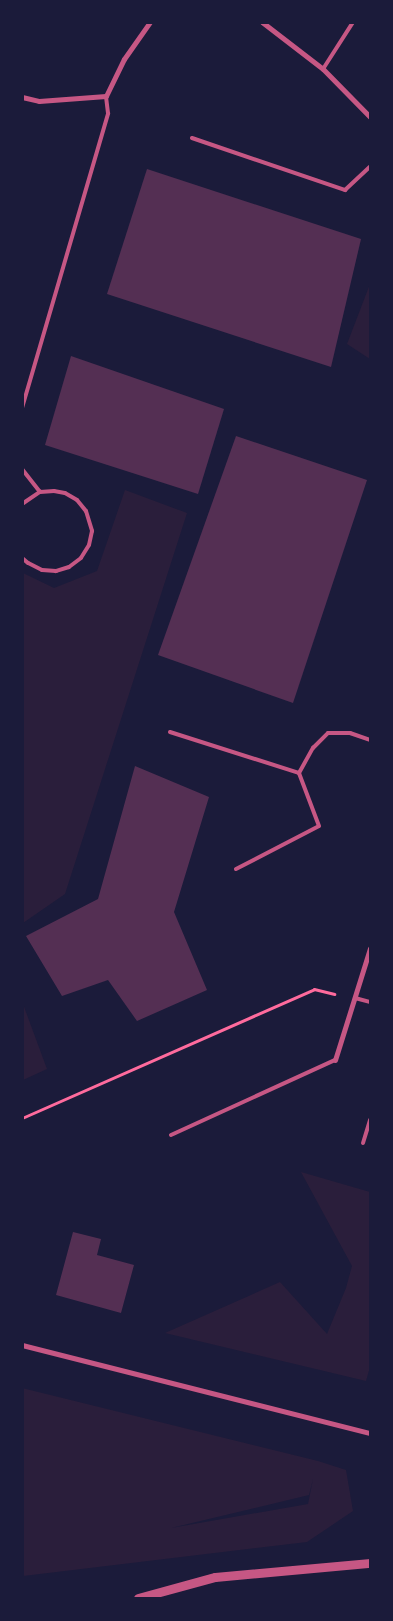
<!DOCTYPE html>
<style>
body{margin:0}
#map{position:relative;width:393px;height:1621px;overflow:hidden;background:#1b1b3a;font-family:"Fira Sans Condensed",sans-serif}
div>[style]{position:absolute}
.green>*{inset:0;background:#2a1e3b}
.building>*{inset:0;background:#542f53}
.path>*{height:3px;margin:-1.5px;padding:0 1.5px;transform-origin:1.5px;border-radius:1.5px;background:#ff6b9d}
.service>*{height:4px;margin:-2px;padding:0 2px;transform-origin:2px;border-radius:2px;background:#c65784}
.minor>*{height:5px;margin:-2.5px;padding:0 2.5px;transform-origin:2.5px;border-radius:2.5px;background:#c65784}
.tertiary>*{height:9px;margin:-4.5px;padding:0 4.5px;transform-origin:4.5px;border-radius:4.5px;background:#c65784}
span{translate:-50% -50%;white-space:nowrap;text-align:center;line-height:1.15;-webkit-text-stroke:5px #1b1b3a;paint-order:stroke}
.frame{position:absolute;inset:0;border:24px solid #1b1b3a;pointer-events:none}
</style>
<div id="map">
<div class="green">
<div style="clip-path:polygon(370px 284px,370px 359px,347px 344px)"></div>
<div style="clip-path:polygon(125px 490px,187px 513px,65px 894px,23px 923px,23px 573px,54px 588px,97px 571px)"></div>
<div style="clip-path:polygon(23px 1004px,47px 1069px,23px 1080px,22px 1080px)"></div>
<div style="clip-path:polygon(301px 1172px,370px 1192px,370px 1367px,366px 1381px,165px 1333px,280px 1282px,327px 1334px,346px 1288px,352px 1266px)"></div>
<div style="clip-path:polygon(evenodd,22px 1388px,318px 1461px,346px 1470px,353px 1511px,307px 1542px,23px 1576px,22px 1388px,313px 1479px,308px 1504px,171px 1528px,309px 1495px,313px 1479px)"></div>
</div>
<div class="building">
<div style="clip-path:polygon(147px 169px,361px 239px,331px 367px,107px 294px)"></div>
<div style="clip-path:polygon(71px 356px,224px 409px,198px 494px,45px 445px)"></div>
<div style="clip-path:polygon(236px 436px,367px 480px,293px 703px,158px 655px)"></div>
<div style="clip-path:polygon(135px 766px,209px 797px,174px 912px,207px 990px,137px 1021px,108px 980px,62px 996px,26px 936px,98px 899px)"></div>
<div style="clip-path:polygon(73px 1232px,101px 1239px,97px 1255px,134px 1265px,121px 1313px,56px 1295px)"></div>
</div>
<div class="path">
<div style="left:22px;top:1118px;width:319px;rotate:-23.8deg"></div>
<div style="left:314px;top:989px;width:21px;rotate:14deg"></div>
</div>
<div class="service">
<div style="left:323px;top:69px;width:56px;rotate:-57.4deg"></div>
<div style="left:192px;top:138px;width:162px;rotate:18.8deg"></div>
<div style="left:345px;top:190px;width:34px;rotate:-43deg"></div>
<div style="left:22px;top:408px;width:307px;rotate:-73.7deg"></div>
<div style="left:108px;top:113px;width:17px;rotate:-97deg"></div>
<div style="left:22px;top:469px;width:29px;rotate:52deg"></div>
<div style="left:22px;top:504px;width:22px;rotate:-34deg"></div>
<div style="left:40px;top:492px;width:14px;rotate:-4deg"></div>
<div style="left:54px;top:491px;width:11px;rotate:10deg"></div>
<div style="left:65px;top:493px;width:14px;rotate:30deg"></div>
<div style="left:77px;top:500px;width:14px;rotate:51deg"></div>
<div style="left:86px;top:511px;width:21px;rotate:73deg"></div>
<div style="left:92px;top:531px;width:14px;rotate:102deg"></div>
<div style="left:89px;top:545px;width:15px;rotate:122deg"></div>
<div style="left:81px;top:558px;width:15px;rotate:143deg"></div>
<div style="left:69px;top:567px;width:14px;rotate:163deg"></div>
<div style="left:56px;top:571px;width:14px;rotate:-176deg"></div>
<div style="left:42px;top:570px;width:16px;rotate:-153deg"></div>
<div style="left:28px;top:563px;width:8px;rotate:-140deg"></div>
<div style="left:170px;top:732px;width:135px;rotate:17.6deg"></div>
<div style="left:299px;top:773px;width:29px;rotate:-61deg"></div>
<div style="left:313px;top:748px;width:21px;rotate:-45deg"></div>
<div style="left:328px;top:733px;width:22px"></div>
<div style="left:350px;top:733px;width:21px;rotate:19deg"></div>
<div style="left:236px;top:869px;width:93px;rotate:-27.4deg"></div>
<div style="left:319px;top:826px;width:57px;rotate:-110.7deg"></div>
<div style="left:355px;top:998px;width:16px;rotate:15deg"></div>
<div style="left:171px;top:1135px;width:180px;rotate:-24.6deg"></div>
<div style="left:363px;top:1143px;width:24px;rotate:-73deg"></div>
</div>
<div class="minor">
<div style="left:262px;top:22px;width:77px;rotate:37.6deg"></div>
<div style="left:323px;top:69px;width:67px;rotate:45.6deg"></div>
<div style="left:22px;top:97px;width:17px;rotate:13deg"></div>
<div style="left:39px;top:101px;width:67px;rotate:-4.3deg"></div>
<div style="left:106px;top:96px;width:41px;rotate:-64.1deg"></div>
<div style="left:124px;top:59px;width:45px;rotate:-54.9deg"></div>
<div style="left:335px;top:1060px;width:117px;rotate:-72.6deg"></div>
<div style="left:22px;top:1345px;width:359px;rotate:14.2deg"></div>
</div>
<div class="tertiary">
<div style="left:138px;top:1598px;width:80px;rotate:-15.3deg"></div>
<div style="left:215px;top:1577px;width:156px;rotate:-5.2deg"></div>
</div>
<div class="frame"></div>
</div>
